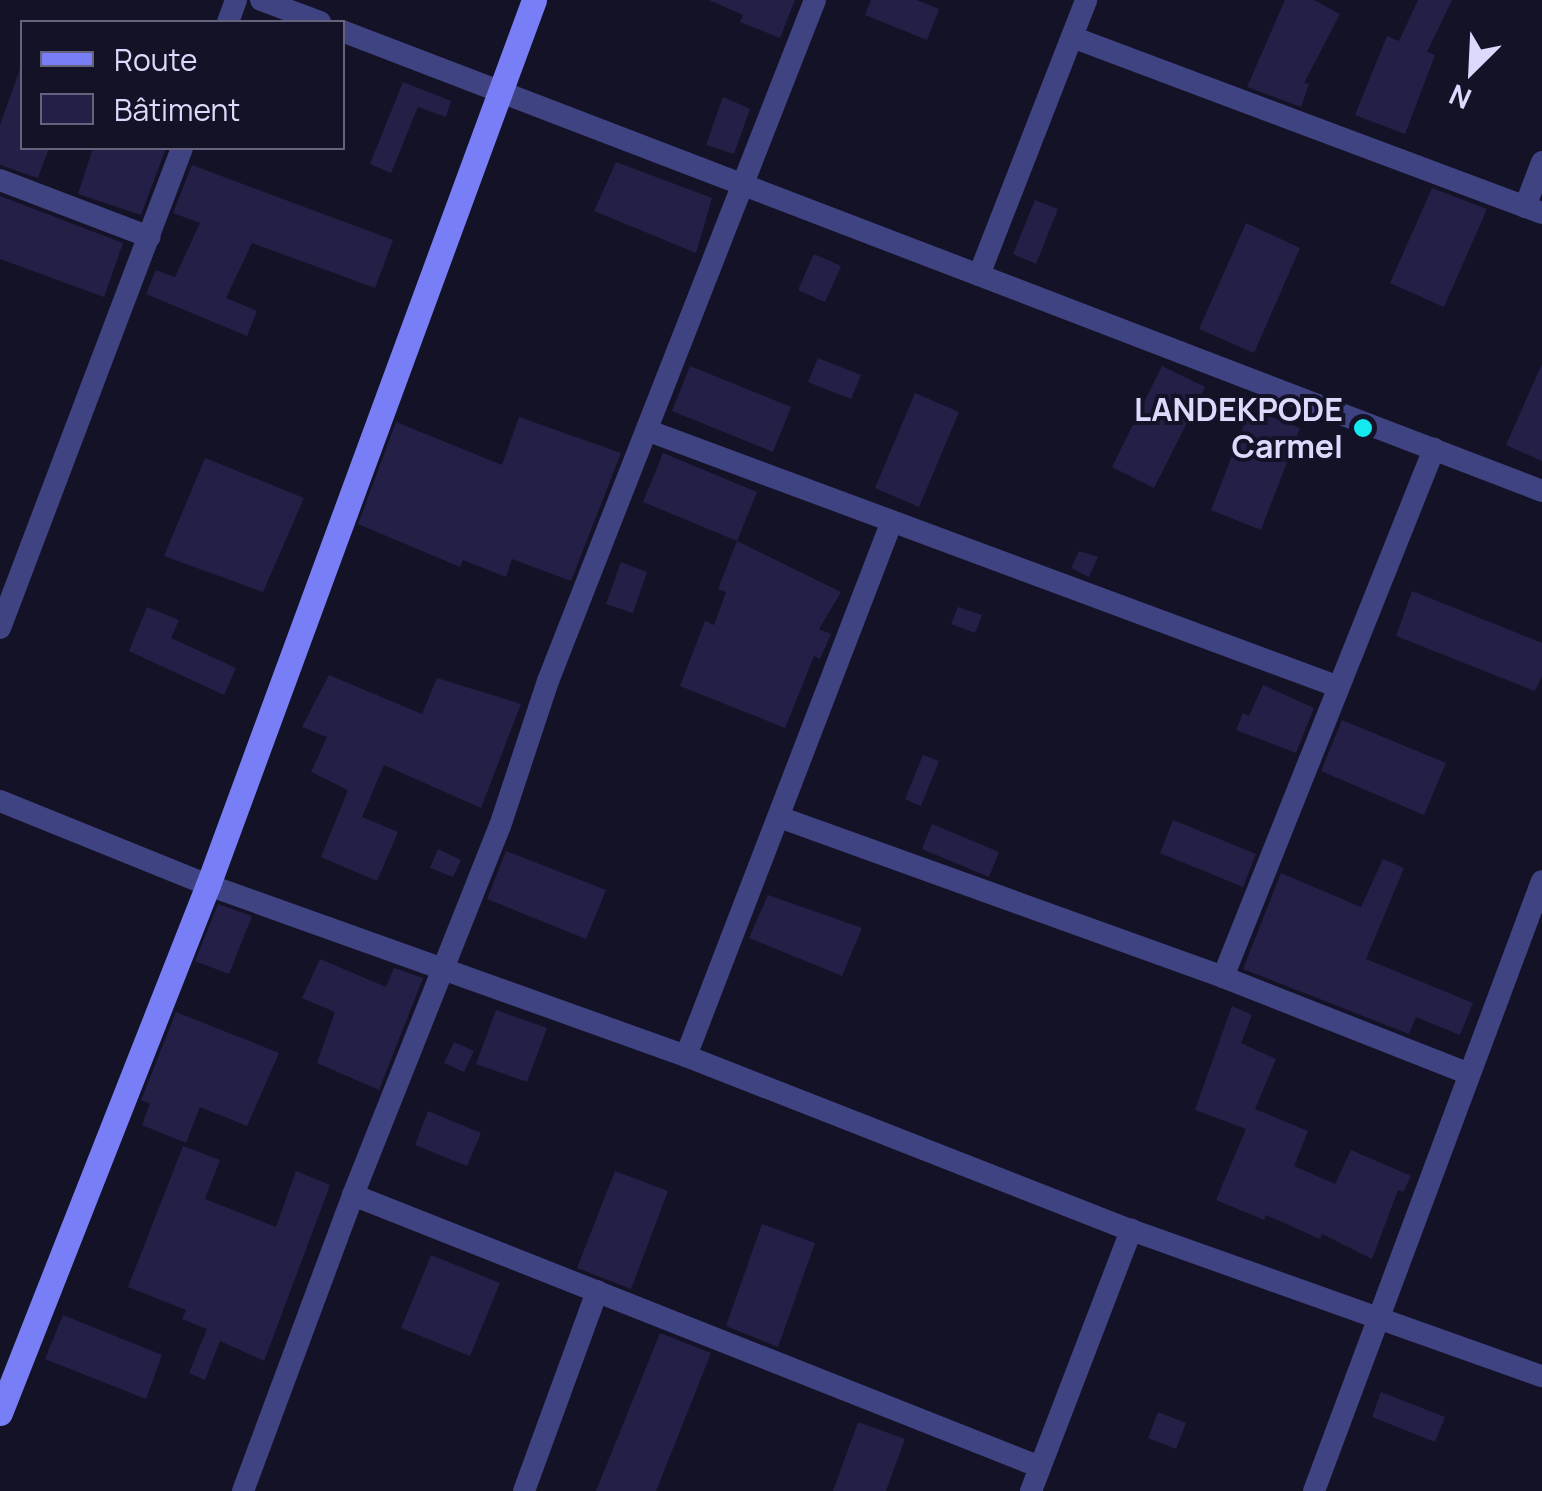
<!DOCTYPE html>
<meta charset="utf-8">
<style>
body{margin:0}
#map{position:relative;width:1542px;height:1491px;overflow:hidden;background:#141227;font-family:Manrope,sans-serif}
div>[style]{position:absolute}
.building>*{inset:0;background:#241f47}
.street>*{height:22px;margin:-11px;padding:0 11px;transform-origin:11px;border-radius:11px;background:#404382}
.secondary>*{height:25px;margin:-12.5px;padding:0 12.5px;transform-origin:12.5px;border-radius:12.5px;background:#787ff6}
.dots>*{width:28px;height:28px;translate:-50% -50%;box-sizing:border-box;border:5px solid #141227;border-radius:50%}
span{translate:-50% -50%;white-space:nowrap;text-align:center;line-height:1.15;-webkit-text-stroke:8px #141227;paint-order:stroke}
.poi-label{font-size:32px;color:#dbdafc;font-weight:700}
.right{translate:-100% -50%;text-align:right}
.legend{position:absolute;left:20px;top:20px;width:325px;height:130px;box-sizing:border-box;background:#141227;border:2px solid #64627c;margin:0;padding:12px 18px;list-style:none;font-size:30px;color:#dbdafc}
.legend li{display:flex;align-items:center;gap:20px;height:50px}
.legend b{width:50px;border:2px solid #64627c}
.north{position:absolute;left:1422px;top:20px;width:100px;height:100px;-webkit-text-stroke:8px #141227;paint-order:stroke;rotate:204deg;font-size:28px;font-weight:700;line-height:40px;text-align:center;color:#dbdafc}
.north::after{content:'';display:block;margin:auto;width:35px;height:45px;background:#dbdafc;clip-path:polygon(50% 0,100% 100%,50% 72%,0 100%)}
</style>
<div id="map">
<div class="building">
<div style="clip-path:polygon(709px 0,795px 0,780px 38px,740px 22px,743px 15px)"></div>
<div style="clip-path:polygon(871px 0,917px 0,939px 9px,927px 40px,865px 15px)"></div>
<div style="clip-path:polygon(1285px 0,1314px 0,1340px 14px,1304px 83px,1309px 84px,1301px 107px,1247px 87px)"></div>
<div style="clip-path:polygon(1418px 0,1452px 0,1427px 52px,1435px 55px,1405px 134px,1355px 115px,1387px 36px,1399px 41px)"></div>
<div style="clip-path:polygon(20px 69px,22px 148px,49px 148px,38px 178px,0 165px,0 125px)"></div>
<div style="clip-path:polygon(403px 82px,451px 101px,446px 117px,418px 107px,391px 173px,370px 164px)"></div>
<div style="clip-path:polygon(723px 97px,750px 109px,734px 154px,706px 145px)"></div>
<div style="clip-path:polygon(93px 148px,166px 148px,141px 215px,78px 194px)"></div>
<div style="clip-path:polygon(616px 162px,712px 198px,696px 253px,594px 211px)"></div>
<div style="clip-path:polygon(192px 165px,393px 240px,375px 288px,252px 243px,226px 298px,257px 311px,247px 336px,146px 294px,156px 270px,175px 277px,200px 223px,173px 213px)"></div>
<div style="clip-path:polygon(1432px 188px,1487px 209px,1444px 307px,1390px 283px)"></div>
<div style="clip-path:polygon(0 196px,123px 243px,104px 297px,0 259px)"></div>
<div style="clip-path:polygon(1035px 200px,1058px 209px,1036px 264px,1013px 254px)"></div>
<div style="clip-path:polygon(1246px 223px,1300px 248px,1254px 353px,1199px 329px)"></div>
<div style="clip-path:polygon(814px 254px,841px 266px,825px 302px,798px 290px)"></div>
<div style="clip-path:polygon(818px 358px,861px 375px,851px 399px,808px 382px)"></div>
<div style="clip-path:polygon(1542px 364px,1542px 461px,1506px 445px)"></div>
<div style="clip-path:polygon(690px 366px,791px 407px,773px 452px,672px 411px)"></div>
<div style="clip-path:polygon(1162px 366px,1205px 387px,1154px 488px,1112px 467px)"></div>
<div style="clip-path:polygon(915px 393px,959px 412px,919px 507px,875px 488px)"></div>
<div style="clip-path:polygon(1250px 409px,1300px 428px,1261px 530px,1211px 510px)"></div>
<div style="clip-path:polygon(519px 417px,621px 453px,571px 581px,512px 559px,506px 577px,463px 560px,460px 567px,358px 524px,396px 422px,502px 465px)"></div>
<div style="clip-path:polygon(663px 453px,757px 492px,737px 541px,643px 502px)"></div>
<div style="clip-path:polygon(205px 458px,304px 498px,263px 592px,164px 556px)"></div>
<div style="clip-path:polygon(737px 541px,841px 592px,819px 629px,831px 634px,820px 659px,814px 656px,785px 728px,680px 686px,705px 621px,714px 625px,726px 592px,718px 589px)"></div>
<div style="clip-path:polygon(1079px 551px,1098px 557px,1089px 577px,1071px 568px)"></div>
<div style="clip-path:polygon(621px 562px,647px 572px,633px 613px,606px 604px)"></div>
<div style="clip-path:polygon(1412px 591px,1542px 643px,1542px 676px,1535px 691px,1396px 636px)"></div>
<div style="clip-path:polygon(147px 607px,179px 620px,171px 638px,236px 668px,224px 695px,129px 651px)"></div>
<div style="clip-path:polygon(958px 607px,982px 615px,975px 633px,951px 624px)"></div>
<div style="clip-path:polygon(329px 675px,422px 714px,437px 678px,521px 704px,481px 808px,384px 765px,362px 817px,398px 832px,377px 881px,321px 857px,348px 790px,311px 772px,327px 737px,302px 727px)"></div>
<div style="clip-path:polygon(1263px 685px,1314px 708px,1296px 753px,1236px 730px,1243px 713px,1249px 716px)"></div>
<div style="clip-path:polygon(1342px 720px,1446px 763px,1424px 815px,1321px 771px)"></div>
<div style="clip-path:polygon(923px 755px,939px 761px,921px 806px,905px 799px)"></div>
<div style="clip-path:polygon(1173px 820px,1256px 854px,1243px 887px,1160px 853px)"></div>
<div style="clip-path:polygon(932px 824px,999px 852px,989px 877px,922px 849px)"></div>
<div style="clip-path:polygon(438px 849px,461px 860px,453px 877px,430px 868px)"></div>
<div style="clip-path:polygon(506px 851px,606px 890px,586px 939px,487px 899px)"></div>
<div style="clip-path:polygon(1383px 859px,1404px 868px,1366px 959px,1473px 1003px,1460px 1035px,1416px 1017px,1409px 1034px,1243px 969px,1281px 873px,1361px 907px)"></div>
<div style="clip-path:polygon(768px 895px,862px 928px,842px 976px,749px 938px)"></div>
<div style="clip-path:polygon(218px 904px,252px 916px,229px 974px,195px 961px)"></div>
<div style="clip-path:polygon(320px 959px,386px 987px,394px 968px,423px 978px,379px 1090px,317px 1063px,335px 1012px,302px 998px)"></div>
<div style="clip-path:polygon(1232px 1006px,1252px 1015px,1241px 1043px,1276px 1059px,1255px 1109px,1308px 1131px,1294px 1166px,1335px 1184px,1351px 1150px,1411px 1176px,1403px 1192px,1398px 1190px,1372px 1259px,1322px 1234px,1320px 1239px,1266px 1215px,1264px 1220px,1216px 1200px,1246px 1129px,1195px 1110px)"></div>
<div style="clip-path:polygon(496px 1010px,547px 1028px,527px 1082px,476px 1064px)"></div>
<div style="clip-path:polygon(176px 1012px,279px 1053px,247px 1126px,200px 1107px,186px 1143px,142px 1125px,150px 1104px,141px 1100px)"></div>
<div style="clip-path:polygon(454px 1042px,474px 1051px,464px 1072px,444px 1063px)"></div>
<div style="clip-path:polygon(428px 1111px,481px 1133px,467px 1166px,415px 1145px)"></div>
<div style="clip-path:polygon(183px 1146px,220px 1160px,205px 1199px,276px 1227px,296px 1171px,330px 1185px,264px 1361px,220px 1341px,205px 1380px,189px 1373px,207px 1329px,182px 1319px,186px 1310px,128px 1287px)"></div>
<div style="clip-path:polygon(615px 1171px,668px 1191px,631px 1289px,577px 1268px)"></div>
<div style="clip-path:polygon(762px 1224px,815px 1243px,778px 1347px,726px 1326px)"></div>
<div style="clip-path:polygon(431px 1255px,500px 1283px,470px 1356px,401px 1328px)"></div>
<div style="clip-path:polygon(63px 1315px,162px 1355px,146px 1399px,45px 1359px)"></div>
<div style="clip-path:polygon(660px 1333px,711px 1353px,656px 1491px,596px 1491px)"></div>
<div style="clip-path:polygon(1381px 1392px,1445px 1417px,1435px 1442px,1372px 1417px)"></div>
<div style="clip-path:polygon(1158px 1412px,1186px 1423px,1176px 1449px,1148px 1438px)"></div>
<div style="clip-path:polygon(858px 1422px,905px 1439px,886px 1491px,833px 1491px)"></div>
</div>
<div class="street">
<div style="left:261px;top:0;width:63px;rotate:20.4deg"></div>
<div style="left:228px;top:22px;width:23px;rotate:-70deg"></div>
<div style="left:342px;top:31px;width:1285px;rotate:20.97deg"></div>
<div style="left:1072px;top:37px;width:502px;rotate:20.53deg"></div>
<div style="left:0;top:180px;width:160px;rotate:20.9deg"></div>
<div style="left:1525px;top:207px;width:48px;rotate:-69.3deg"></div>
<div style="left:979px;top:275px;width:295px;rotate:-68.7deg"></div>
<div style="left:649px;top:431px;width:733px;rotate:20.36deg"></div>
<div style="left:0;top:628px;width:513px;rotate:-69.23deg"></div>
<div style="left:0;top:801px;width:224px;rotate:22deg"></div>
<div style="left:208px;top:885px;width:508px;rotate:19.68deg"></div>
<div style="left:686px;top:1056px;width:478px;rotate:21.4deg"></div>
<div style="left:1131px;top:1230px;width:436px;rotate:19.6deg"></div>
<div style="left:779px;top:817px;width:472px;rotate:19.8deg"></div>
<div style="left:1223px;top:977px;width:264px;rotate:21.5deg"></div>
<div style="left:1223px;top:977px;width:569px;rotate:-68.22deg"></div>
<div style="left:686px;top:1056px;width:573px;rotate:-68.94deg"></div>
<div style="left:353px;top:1195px;width:739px;rotate:21.6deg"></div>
<div style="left:243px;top:1491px;width:316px;rotate:-69.6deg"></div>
<div style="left:353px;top:1195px;width:397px;rotate:-68.3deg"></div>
<div style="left:500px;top:826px;width:153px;rotate:-71.7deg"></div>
<div style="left:548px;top:681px;width:731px;rotate:-68.59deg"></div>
<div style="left:524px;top:1491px;width:213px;rotate:-69.9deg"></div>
<div style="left:1031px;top:1491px;width:280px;rotate:-69deg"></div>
<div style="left:1314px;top:1491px;width:651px;rotate:-69.51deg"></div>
</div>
<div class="secondary">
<div style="left:0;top:1413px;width:567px;rotate:-68.5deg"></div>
<div style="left:208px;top:885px;width:943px;rotate:-69.78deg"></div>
</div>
<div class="dots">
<div style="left:1363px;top:428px;background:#14eaee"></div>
</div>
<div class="poi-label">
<span class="right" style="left:1343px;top:428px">LANDEKPODE<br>Carmel</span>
</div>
<ul class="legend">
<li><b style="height:12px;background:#787ff6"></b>Route</li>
<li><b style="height:28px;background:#241f47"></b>Bâtiment</li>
</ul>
<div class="north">N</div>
</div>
